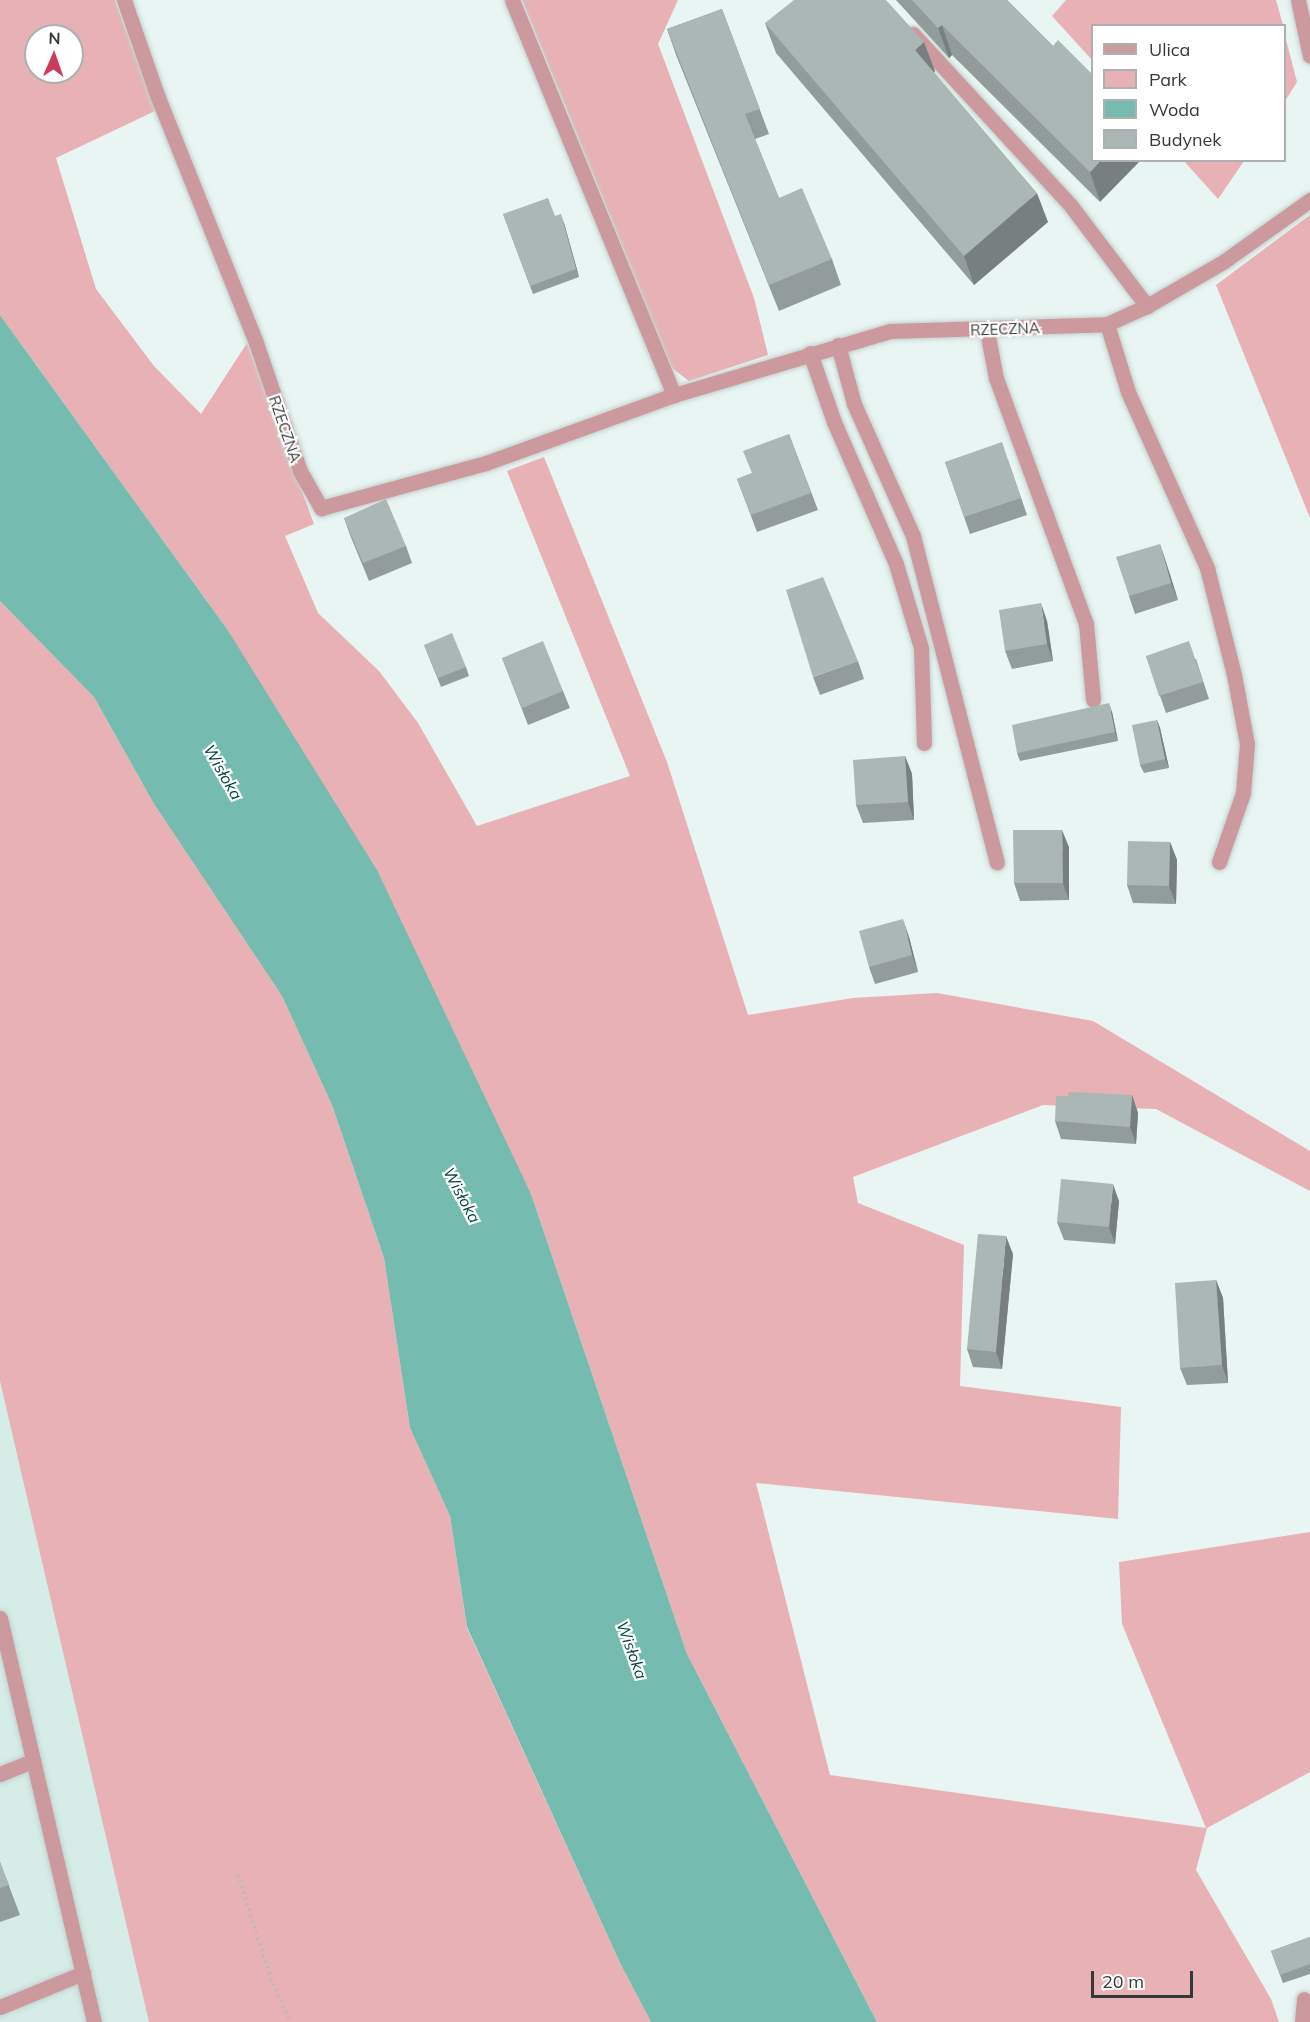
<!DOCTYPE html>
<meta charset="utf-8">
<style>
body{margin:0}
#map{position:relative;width:1310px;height:2022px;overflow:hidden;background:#e8f5f2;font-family:Mulish,sans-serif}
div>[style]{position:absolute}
.built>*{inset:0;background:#d5ece7}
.green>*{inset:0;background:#e8b1b6}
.water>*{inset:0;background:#76bbaf}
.path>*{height:4px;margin-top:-2px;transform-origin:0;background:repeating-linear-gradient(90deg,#b1bcb9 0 1.5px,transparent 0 6px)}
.roads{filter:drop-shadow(0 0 2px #c4d0cd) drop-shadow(0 0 2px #c4d0cd)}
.service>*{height:15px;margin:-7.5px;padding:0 7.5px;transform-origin:7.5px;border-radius:7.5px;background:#cc9a9e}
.minor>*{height:15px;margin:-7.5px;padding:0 7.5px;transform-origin:7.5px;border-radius:7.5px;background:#cc9a9e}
.wall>*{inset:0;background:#929d9b}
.shaded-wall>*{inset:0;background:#77807e}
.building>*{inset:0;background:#aab7b4}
span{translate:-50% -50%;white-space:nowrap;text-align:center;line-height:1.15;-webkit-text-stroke:4.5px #fff;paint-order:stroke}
.street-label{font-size:15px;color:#353a39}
.water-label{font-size:16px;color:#03453c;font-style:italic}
.legend{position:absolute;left:1091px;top:24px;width:195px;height:138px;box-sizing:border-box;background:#fff;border:2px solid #aeb0b0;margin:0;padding:8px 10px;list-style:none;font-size:18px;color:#353a39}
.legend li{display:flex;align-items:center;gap:12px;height:30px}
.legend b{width:30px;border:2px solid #aeb0b0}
.north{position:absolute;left:24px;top:24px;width:60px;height:60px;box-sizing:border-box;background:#fff;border:2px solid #aeb0b0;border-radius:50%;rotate:2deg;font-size:16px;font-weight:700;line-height:24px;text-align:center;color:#353a39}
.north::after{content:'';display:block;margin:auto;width:21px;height:27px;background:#cb3c5a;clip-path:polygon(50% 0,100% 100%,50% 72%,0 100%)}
.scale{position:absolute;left:1091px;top:1971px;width:102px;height:27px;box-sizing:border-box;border:3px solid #353a39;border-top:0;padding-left:8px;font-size:18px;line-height:21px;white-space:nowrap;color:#353a39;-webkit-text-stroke:4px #fff;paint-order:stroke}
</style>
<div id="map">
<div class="built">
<div style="clip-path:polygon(0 1365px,151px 2022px,0 2022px)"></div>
</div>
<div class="green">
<div style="clip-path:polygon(evenodd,0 0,115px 0,155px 111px,56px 158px,96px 289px,154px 366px,201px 414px,247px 343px,314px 524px,285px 536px,318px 613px,379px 671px,418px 723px,477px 826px,630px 776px,507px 471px,544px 457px,667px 762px,748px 1015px,853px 998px,937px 993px,1093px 1021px,1310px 1151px,1310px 1191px,1156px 1109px,1043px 1105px,853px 1177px,858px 1203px,964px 1245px,960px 1386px,1121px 1407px,1118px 1519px,756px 1483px,830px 1775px,1206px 1828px,1122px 1624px,1119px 1562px,1310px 1532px,1310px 1772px,1207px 1828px,1196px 1870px,1271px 1999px,1279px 2022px,877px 2022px,687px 1654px,531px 1194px,227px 629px,0 315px,0 0,36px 36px,72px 36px,72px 72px,36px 72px,36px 36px)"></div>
<div style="clip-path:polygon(522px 0,678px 0,658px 44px,754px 298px,768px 355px,689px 381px,672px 368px)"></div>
<div style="clip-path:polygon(1066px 0,1276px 0,1283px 25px,1092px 26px,1092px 60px,1052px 16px)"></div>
<div style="clip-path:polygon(1284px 32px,1297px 82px,1285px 101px,1284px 101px)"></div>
<div style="clip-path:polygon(1184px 161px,1244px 161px,1218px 199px)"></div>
<div style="clip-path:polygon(1310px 215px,1310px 518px,1216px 285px)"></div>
<div style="clip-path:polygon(0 601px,94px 697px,154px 804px,282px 996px,332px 1105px,384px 1258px,410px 1428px,450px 1516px,467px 1628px,621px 1965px,651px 2022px,149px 2022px,0 1381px)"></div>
</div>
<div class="water">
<div style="clip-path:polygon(0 315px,227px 629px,377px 870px,531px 1194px,687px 1654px,877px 2022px,651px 2022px,621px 1965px,467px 1627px,450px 1516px,410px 1428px,384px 1258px,332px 1105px,282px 996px,154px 804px,94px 697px,0 601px)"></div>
</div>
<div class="path">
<div style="left:238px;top:1875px;width:103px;rotate:72.4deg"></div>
<div style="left:269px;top:1973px;width:53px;rotate:66.8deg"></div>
</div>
<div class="roads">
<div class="service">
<div style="left:124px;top:0;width:101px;rotate:70.8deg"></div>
<div style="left:157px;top:95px;width:267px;rotate:68.2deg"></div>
<div style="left:256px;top:343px;width:135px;rotate:71deg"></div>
<div style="left:300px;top:471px;width:43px;rotate:60.4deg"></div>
<div style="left:913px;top:34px;width:234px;rotate:47.4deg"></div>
<div style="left:1071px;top:206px;width:126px;rotate:52.8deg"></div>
<div style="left:1107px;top:324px;width:71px;rotate:72.8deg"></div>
<div style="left:1128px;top:392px;width:193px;rotate:65.8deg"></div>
<div style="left:1207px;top:568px;width:110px;rotate:75.8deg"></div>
<div style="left:1234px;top:675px;width:70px;rotate:79.3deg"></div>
<div style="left:1247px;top:744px;width:49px;rotate:94.7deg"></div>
<div style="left:1243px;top:793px;width:73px;rotate:109.2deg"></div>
<div style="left:987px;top:331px;width:48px;rotate:79.2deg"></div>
<div style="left:996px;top:378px;width:262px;rotate:69.9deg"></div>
<div style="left:1086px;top:624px;width:76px;rotate:84.7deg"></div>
<div style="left:838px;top:345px;width:61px;rotate:74.8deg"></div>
<div style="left:854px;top:404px;width:145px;rotate:65.9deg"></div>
<div style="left:913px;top:536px;width:337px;rotate:75.6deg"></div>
<div style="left:810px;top:353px;width:73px;rotate:70.8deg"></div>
<div style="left:834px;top:422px;width:155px;rotate:66.4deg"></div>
<div style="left:896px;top:564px;width:88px;rotate:73.4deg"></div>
<div style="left:921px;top:648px;width:95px;rotate:88.2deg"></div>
<div style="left:0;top:1618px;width:415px;rotate:76.9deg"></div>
<div style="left:0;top:1774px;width:35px;rotate:-22deg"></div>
<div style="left:0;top:2007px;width:90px;rotate:-22.3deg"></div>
<div style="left:1302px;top:2022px;width:23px;rotate:-85deg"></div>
</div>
<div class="minor">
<div style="left:512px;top:0;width:427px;rotate:67.7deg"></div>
<div style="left:1298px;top:0;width:57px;rotate:77.9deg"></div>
<div style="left:321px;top:508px;width:171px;rotate:-15.3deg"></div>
<div style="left:486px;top:463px;width:200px;rotate:-19.9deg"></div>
<div style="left:674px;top:395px;width:225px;rotate:-16.5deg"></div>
<div style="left:890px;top:331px;width:217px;rotate:-1.8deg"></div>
<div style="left:1107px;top:324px;width:44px;rotate:-24.2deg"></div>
<div style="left:1147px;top:306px;width:88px;rotate:-30.1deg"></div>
<div style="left:1223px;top:262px;width:107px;rotate:-35.5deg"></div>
</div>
</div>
<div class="wall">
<div style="clip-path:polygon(896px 0,1007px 0,1053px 46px,1100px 202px,952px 55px,949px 58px)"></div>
<div style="clip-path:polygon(722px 9px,769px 134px,755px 139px,779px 198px,832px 259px,841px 285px,779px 311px,676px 55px,667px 29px)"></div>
<div style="clip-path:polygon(765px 23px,935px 71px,934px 72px,1048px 222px,974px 285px,776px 53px)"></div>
<div style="clip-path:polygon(503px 214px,555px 216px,564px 223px,579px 277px,533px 294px)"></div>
<div style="clip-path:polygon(789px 434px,818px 510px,757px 532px,737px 479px,752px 473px)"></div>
<div style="clip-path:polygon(1008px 460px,1027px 515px,970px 534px,945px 462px)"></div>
<div style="clip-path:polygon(344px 518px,406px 546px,412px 563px,369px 581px,350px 535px)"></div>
<div style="clip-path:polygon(1160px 544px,1178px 600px,1135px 614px,1129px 596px)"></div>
<div style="clip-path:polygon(1047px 621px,1053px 661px,1012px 669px,1005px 651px)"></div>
<div style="clip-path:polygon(424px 645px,466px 667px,469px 676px,441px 687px)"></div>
<div style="clip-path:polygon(1146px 656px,1196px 659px,1209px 699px,1166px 713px)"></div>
<div style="clip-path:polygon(502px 658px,563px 691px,570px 708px,528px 725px)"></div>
<div style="clip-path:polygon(858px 661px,864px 679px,820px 695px,813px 677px)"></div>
<div style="clip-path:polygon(1112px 712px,1118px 741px,1020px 761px,1017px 753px)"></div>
<div style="clip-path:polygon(1157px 720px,1160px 728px,1169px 768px,1144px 773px,1140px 765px)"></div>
<div style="clip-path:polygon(905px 756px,912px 774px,914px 820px,863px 823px,856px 805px)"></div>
<div style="clip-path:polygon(1170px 842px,1177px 860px,1176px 904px,1133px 903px,1127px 885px)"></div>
<div style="clip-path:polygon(1069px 847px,1069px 900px,1020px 901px,1014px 883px)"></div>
<div style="clip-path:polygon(909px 937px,918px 972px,875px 984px,869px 967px)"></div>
<div style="clip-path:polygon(1132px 1095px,1138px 1113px,1136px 1144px,1061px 1139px,1055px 1121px,1068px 1096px)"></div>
<div style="clip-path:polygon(1119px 1201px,1115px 1244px,1064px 1240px,1057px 1222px)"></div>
<div style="clip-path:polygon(1013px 1254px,1002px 1369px,973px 1367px,967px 1349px)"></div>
<div style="clip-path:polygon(1216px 1280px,1223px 1298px,1228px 1383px,1187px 1385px,1180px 1368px)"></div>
<div style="clip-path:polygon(0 1862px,20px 1915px,0 1922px)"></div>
<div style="clip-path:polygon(1310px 1937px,1310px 1974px,1283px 1983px,1271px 1951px)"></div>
</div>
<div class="shaded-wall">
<div style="clip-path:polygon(942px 25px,952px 55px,949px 58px,938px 28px)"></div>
<div style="clip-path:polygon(924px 42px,935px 71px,926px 79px,915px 50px)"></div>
<div style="clip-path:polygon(1101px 160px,1141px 160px,1100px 202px,1090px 172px)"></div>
<div style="clip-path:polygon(1037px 193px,1048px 222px,974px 285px,964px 256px)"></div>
<div style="clip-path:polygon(561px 214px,564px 223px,579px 277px,576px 269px)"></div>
<div style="clip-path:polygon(1160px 544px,1166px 562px,1178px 600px,1171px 583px)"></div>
<div style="clip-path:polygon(1041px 603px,1047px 621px,1053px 661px,1047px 644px)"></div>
<div style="clip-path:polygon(1109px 703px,1112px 712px,1118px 741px,1115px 732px)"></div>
<div style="clip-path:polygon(1157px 720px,1160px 728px,1169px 768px,1165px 759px)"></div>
<div style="clip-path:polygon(905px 756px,912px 774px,914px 820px,908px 802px)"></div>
<div style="clip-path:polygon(1062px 830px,1069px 847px,1069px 900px,1063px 883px)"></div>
<div style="clip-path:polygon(1170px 842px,1177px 860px,1176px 904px,1169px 886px)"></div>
<div style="clip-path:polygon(903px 919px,909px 937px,918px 972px,912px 955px)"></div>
<div style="clip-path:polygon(1132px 1095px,1138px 1113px,1136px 1144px,1130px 1127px)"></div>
<div style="clip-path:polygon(1113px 1184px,1119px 1201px,1115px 1244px,1109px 1227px)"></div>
<div style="clip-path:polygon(1006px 1236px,1013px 1254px,1002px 1369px,996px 1352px)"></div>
<div style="clip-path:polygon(1216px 1280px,1223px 1298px,1228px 1383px,1222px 1365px)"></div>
</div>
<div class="building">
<div style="clip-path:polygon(794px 0,886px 0,924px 42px,915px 50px,1037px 193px,964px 256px,765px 23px)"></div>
<div style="clip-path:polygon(912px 0,1007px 0,1053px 46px,1058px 40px,1092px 74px,1092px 160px,1101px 160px,1090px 172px,942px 25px,938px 28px)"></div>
<div style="clip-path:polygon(722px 9px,760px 109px,745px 114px,779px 198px,802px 188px,832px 259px,769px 285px,667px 29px)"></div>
<div style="clip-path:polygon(548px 198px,555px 216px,561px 214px,576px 269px,530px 286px,503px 214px)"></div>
<div style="clip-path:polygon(789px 434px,811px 493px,751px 515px,737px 479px,752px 473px,743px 451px)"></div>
<div style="clip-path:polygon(1002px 442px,1021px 498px,964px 517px,945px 462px)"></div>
<div style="clip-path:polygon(386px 499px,406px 546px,363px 563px,344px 518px)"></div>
<div style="clip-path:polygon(1160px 544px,1171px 583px,1129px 596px,1116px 557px)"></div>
<div style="clip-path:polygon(823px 577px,858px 661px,813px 677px,786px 590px)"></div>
<div style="clip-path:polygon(1041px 603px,1047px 644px,1005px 651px,999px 610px)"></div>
<div style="clip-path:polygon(452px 633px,466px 667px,438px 678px,424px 645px)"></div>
<div style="clip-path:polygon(543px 641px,563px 691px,522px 708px,502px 658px)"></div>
<div style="clip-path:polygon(1189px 641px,1203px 682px,1159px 696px,1146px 656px)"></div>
<div style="clip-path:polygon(1109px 703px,1115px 732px,1017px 753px,1012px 725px)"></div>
<div style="clip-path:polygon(1157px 720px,1165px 759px,1140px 765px,1132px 725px)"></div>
<div style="clip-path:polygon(905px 756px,908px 802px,856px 805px,853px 760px)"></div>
<div style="clip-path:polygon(1013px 830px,1062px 830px,1063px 883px,1014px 883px)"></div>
<div style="clip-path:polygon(1128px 841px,1170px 842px,1169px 886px,1127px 885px)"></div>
<div style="clip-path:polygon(903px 919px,912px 955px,869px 967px,859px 931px)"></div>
<div style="clip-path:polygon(1069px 1092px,1132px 1095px,1130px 1127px,1055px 1121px,1056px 1096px,1068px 1096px)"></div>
<div style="clip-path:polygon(1061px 1179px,1113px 1184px,1109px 1227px,1057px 1222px)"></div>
<div style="clip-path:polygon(978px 1234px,1006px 1236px,996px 1352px,967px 1349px)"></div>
<div style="clip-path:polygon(1216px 1280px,1222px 1365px,1180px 1368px,1175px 1283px)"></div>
<div style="clip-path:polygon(0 1862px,9px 1885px,0 1888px)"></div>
<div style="clip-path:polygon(1310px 1937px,1310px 1964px,1280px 1975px,1271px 1951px)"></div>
</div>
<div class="street-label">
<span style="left:1005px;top:329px;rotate:-2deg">RZECZNA</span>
<span style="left:285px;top:429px;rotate:71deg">RZECZNA</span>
</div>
<div class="water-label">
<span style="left:223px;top:772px;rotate:60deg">Wisłoka</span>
<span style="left:462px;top:1195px;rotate:62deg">Wisłoka</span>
<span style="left:632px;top:1650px;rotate:70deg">Wisłoka</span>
</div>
<ul class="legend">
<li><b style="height:8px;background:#cc9a9e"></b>Ulica</li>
<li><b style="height:16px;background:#e8b1b6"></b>Park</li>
<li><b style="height:16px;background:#76bbaf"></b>Woda</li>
<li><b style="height:16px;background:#aab7b4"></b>Budynek</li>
</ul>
<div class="north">N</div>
<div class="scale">20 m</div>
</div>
